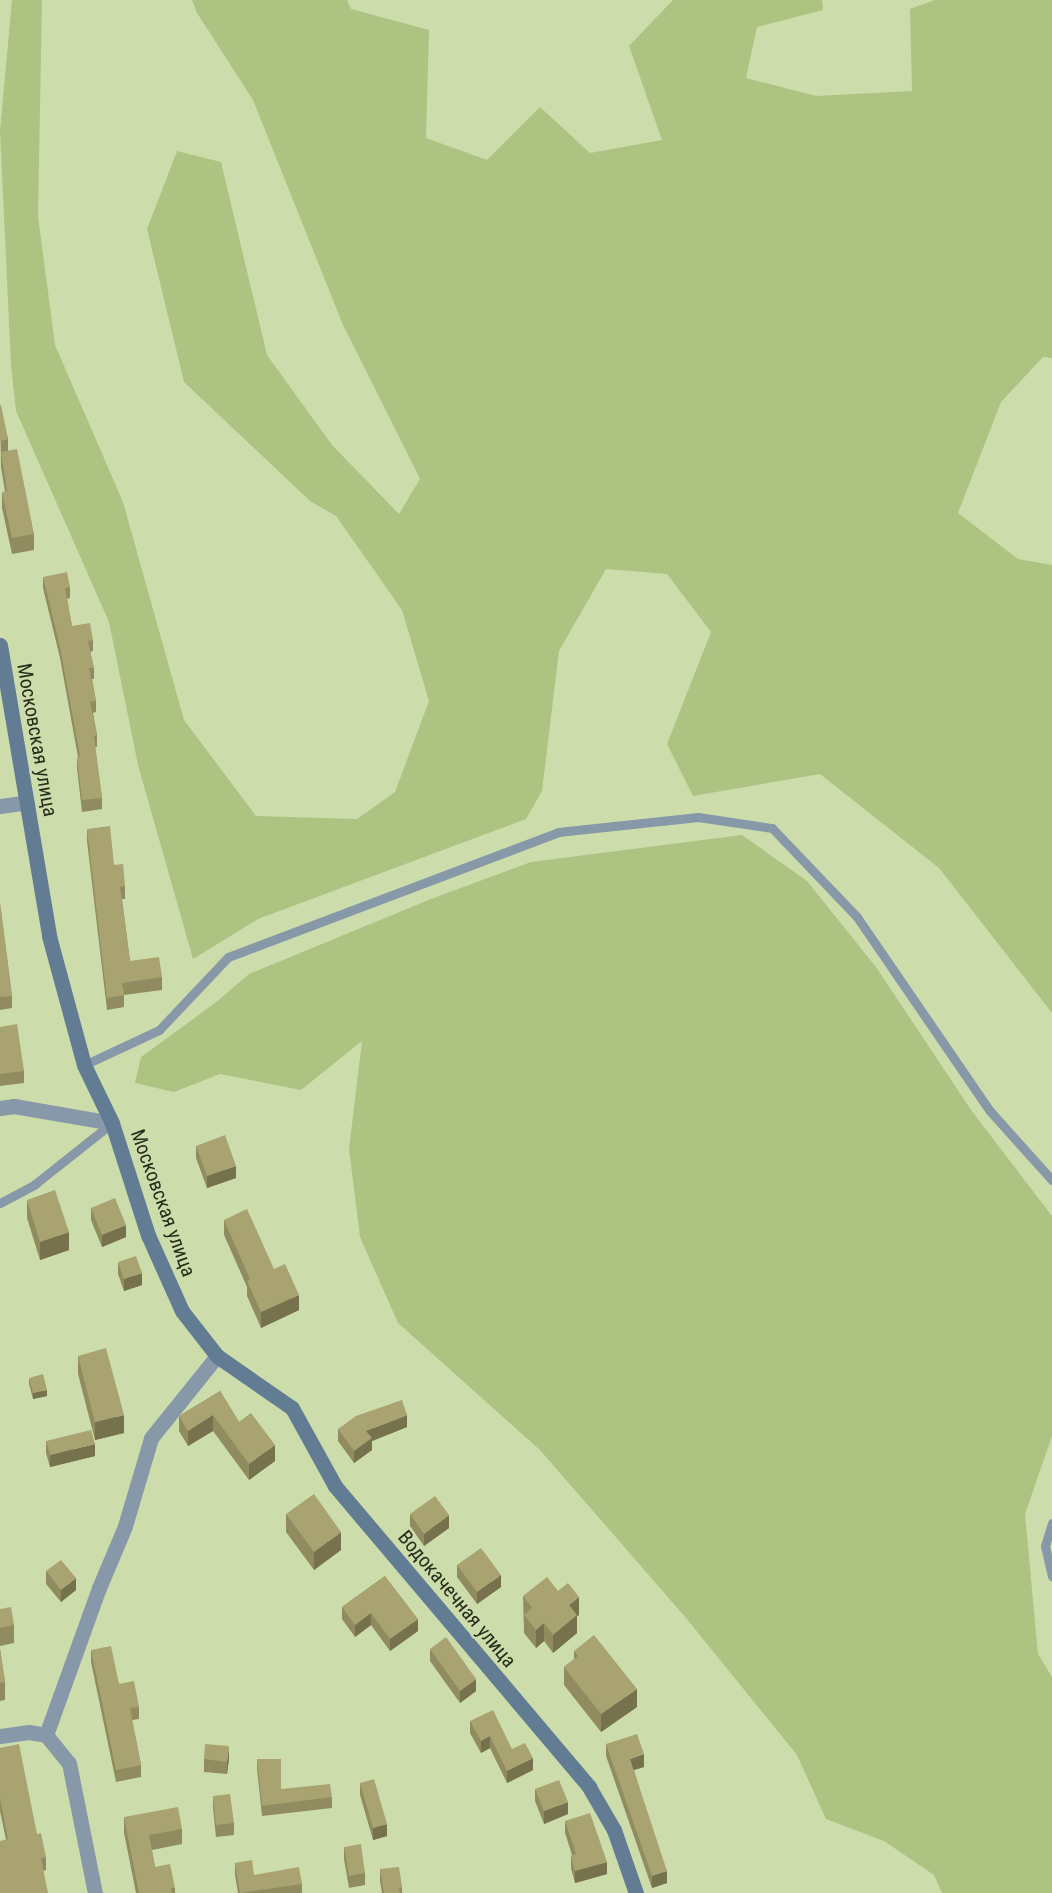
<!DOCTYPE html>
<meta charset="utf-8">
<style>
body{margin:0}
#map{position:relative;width:1052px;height:1893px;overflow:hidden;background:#ccddab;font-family:"Roboto Condensed",sans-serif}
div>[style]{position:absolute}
.green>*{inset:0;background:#adc381}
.lane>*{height:9px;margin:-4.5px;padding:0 4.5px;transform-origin:4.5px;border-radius:4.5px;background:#8799a9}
.street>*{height:15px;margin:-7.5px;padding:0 7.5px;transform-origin:7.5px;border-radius:7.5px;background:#8799a9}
.secondary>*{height:15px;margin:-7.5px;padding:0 7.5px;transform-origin:7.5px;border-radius:7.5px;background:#617c93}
.wall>*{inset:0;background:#908c60}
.shaded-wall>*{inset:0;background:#76724e}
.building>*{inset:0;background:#a8a370}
span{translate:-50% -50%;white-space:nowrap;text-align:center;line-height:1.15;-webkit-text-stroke:5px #ccddab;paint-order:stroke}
.street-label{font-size:20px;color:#272d1a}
</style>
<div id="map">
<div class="green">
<div style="clip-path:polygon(12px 0,42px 0,38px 216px,55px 345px,123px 502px,184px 720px,256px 816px,357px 819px,395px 792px,429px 701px,402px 610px,336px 516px,310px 501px,184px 382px,147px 229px,177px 151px,221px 162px,267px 355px,332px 445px,399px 514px,420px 479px,343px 325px,253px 100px,197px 13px,192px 0,347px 0,351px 9px,429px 30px,426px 138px,487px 160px,540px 107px,590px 153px,662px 140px,629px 46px,673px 0,822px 0,823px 10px,757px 27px,746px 78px,816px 96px,912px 91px,910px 9px,935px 0,1052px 0,1052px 358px,1043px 357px,1001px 402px,958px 513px,1018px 559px,1052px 565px,1052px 1013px,939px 868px,820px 774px,693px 796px,667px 744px,711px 632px,667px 574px,606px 569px,559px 651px,542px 791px,526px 819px,258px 919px,193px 959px,138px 765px,109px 622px,16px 411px,11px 365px,0 131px)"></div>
<div style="clip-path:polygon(742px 835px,807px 881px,876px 967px,971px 1110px,1052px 1216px,1052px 1436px,1025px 1514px,1038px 1654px,1052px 1677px,1052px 1893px,942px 1893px,934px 1875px,884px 1841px,826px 1819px,797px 1755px,686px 1618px,540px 1450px,398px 1323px,360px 1237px,349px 1149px,362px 1041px,301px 1090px,220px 1074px,174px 1092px,135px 1083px,141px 1057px,215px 1003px,249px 974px,431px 899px,531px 862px)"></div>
</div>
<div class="lane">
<div style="left:84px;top:1065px;width:83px;rotate:-25deg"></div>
<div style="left:159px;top:1030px;width:100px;rotate:-46.6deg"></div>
<div style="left:228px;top:957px;width:353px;rotate:-20.7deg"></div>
<div style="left:558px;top:832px;width:141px;rotate:-6.1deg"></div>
<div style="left:698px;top:817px;width:75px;rotate:8.5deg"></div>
<div style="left:772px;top:828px;width:123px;rotate:46.3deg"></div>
<div style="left:857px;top:917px;width:235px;rotate:55.6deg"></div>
<div style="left:990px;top:1111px;width:93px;rotate:48.1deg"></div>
<div style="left:0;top:1203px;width:40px;rotate:-28deg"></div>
<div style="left:35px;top:1184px;width:98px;rotate:-38.4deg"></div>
<div style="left:1052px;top:1523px;width:24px;rotate:107deg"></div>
<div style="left:1045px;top:1546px;width:31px;rotate:77deg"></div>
</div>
<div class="street">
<div style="left:0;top:806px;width:27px;rotate:-8deg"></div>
<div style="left:0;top:1108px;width:14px;rotate:-8deg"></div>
<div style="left:14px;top:1106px;width:99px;rotate:9.8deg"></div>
<div style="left:46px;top:1735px;width:156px;rotate:-70.2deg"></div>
<div style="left:99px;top:1588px;width:67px;rotate:-67.2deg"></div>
<div style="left:125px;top:1526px;width:92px;rotate:-73.5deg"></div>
<div style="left:151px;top:1438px;width:105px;rotate:-51.2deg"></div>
<div style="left:46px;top:1735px;width:36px;rotate:51deg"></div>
<div style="left:69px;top:1763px;width:133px;rotate:78.7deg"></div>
<div style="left:0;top:1736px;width:29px;rotate:-8deg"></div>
<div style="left:29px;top:1732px;width:17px;rotate:10deg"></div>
</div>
<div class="secondary">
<div style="left:0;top:645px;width:295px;rotate:80.4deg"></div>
<div style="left:49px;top:936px;width:134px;rotate:74.8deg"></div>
<div style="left:84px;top:1065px;width:64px;rotate:64.2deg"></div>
<div style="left:112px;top:1123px;width:118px;rotate:72.2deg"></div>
<div style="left:148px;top:1235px;width:83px;rotate:65.9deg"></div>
<div style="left:182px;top:1311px;width:57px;rotate:52.1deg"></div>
<div style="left:217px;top:1356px;width:91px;rotate:34.7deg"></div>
<div style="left:292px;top:1408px;width:89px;rotate:61.1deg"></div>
<div style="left:335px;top:1486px;width:394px;rotate:49.8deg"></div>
<div style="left:589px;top:1787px;width:50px;rotate:59.8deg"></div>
<div style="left:614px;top:1830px;width:67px;rotate:70.8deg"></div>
</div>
<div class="wall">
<div style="clip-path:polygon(0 405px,8px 439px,8px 450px,34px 534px,34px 550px,12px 554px,2px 508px,2px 492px,5px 492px,1px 467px)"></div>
<div style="clip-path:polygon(43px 577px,70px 587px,70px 598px,67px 599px,72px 626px,93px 640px,93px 651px,90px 652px,94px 668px,94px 679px,92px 679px,96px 701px,96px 712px,93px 713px,97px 735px,97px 747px,95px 747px,102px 798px,102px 809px,82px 812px,77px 768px,77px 757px,78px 757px,60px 658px,43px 588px)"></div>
<div style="clip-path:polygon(87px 829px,114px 865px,125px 886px,125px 899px,122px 899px,130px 961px,162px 977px,162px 990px,124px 995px,124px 1007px,107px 1010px,87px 841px)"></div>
<div style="clip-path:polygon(0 903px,12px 996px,12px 1008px,0 1010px)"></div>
<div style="clip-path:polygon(0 1027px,24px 1071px,24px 1083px,0 1086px)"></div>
<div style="clip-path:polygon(196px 1146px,236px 1178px,207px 1188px,196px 1158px)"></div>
<div style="clip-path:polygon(27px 1200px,69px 1250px,40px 1260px,27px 1218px)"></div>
<div style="clip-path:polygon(91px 1208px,126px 1237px,102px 1247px,91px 1220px)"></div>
<div style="clip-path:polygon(224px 1220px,274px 1269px,299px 1310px,261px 1328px,247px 1296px,247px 1287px,224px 1235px)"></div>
<div style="clip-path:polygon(118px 1262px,142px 1285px,124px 1291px,118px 1274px)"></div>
<div style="clip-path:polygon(78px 1356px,124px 1433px,95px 1440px,78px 1374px)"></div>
<div style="clip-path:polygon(29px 1378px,47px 1396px,33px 1399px,29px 1384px)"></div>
<div style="clip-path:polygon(220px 1391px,239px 1422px,275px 1461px,249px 1480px,213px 1431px,188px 1446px,179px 1431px,179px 1416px)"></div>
<div style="clip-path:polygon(407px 1427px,372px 1441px,372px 1450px,354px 1463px,338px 1441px,338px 1429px)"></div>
<div style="clip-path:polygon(46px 1441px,95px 1456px,50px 1467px,46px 1453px)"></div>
<div style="clip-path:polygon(286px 1514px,341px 1550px,314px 1570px,286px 1532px)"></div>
<div style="clip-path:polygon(410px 1514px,449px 1528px,424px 1546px,410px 1526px)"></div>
<div style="clip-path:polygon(457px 1565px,501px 1587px,477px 1604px,457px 1577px)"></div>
<div style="clip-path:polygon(46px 1571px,76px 1590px,61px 1602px,46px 1584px)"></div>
<div style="clip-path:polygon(385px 1576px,418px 1631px,390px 1651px,371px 1625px,355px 1637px,342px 1619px,342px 1607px)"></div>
<div style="clip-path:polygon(558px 1591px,579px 1615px,577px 1616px,577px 1633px,553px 1653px,544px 1641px,536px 1648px,524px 1633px,523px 1596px)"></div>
<div style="clip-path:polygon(0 1609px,14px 1625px,14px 1643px,0 1646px)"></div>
<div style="clip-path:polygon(0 1649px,5px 1682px,5px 1700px,0 1701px)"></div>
<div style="clip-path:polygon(430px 1649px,476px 1691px,460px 1703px,430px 1661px)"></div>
<div style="clip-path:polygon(91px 1650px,139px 1707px,139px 1719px,132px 1720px,141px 1765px,141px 1777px,116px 1782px,91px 1662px)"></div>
<div style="clip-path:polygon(574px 1651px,637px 1707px,601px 1732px,564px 1685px,564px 1667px,574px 1659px)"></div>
<div style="clip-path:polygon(470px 1721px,512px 1749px,533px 1770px,507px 1783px,490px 1748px,481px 1753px,470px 1733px)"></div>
<div style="clip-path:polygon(606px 1744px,644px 1767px,634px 1770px,667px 1883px,652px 1888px,606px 1756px)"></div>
<div style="clip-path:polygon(0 1748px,37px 1834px,46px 1857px,46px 1870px,43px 1871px,6px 1840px,0 1811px)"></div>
<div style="clip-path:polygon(229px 1758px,227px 1774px,204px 1772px,204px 1759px)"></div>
<div style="clip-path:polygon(257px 1759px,281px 1789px,332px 1797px,332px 1808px,262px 1816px,257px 1769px)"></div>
<div style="clip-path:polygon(360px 1783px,387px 1836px,373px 1840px,360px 1795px)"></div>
<div style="clip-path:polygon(535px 1789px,568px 1814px,544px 1824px,535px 1801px)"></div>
<div style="clip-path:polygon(213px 1796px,234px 1823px,234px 1835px,216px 1837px,213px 1808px)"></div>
<div style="clip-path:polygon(124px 1817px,182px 1829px,182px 1844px,152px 1850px,155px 1867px,175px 1888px,175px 1893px,136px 1893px,124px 1833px)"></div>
<div style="clip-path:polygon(565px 1821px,607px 1874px,575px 1883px,571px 1868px,571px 1856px,572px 1855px,565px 1833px)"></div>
<div style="clip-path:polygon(344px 1847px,365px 1873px,365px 1885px,349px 1888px,344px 1859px)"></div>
<div style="clip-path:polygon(235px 1863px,254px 1875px,302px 1884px,302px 1893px,238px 1893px,235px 1875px)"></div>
<div style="clip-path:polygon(380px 1869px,402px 1887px,402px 1893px,382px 1893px,380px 1881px)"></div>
</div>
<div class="shaded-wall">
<div style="clip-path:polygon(236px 1166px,236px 1178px,207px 1188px,207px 1176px)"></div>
<div style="clip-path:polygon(126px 1225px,126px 1237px,102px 1247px,102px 1235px)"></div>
<div style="clip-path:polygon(69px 1232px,69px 1250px,40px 1260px,40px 1242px)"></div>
<div style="clip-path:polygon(142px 1273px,142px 1285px,124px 1291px,124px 1279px)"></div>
<div style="clip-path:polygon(299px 1295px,299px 1310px,261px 1328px,261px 1312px)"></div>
<div style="clip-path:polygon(47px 1390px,47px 1396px,33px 1399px,33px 1393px)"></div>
<div style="clip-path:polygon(124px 1415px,124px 1433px,95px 1440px,95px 1422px)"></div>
<div style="clip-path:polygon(213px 1415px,213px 1431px,188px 1446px,188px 1431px)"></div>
<div style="clip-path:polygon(407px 1415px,407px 1427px,372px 1441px,372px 1450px,354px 1463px,354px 1451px,366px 1431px)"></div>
<div style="clip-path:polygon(95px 1444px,95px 1456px,50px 1467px,50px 1455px)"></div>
<div style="clip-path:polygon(275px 1445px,275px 1461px,249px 1480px,249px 1464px)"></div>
<div style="clip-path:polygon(449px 1515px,449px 1528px,424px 1546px,424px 1534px)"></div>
<div style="clip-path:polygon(341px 1532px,341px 1550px,314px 1570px,314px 1552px)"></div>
<div style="clip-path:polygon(501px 1575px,501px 1587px,477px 1604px,477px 1592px)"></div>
<div style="clip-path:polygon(76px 1578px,76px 1590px,61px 1602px,61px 1590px)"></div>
<div style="clip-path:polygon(579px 1597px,579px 1615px,577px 1616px,577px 1633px,553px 1653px,553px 1635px,569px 1605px)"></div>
<div style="clip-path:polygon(371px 1613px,371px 1625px,355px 1637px,355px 1625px)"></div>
<div style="clip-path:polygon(418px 1619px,418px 1631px,390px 1651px,390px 1639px)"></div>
<div style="clip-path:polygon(544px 1623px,544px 1641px,536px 1648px,536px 1630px)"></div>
<div style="clip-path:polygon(476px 1679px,476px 1691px,460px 1703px,460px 1691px)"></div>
<div style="clip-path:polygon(637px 1689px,637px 1707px,601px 1732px,601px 1714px)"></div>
<div style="clip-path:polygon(490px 1736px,490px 1748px,481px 1753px,481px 1741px)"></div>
<div style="clip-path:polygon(229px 1746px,229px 1758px,227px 1774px,227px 1762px)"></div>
<div style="clip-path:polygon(644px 1754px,644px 1767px,630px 1771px,630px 1759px)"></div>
<div style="clip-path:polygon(533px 1758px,533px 1770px,507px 1783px,507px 1771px)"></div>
<div style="clip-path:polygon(568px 1802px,568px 1814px,544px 1824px,544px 1811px)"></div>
<div style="clip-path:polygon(387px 1824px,387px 1836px,373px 1840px,373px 1828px)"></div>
<div style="clip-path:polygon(607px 1862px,607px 1874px,575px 1883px,575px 1871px)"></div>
<div style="clip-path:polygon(667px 1871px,667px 1883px,652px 1888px,652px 1876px)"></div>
</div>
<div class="building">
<div style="clip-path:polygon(0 405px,1px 405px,8px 439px,0 441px)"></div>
<div style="clip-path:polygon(17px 449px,34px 534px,12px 538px,2px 492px,7px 491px,1px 452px)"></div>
<div style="clip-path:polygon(67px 572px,70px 587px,65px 588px,72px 626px,90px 623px,93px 640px,88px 641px,94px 668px,89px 668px,96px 701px,90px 702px,97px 735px,94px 736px,102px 798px,82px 800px,77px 757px,80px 756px,60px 647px,43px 577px)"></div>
<div style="clip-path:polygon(110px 826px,114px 865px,123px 864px,125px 886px,120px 887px,130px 961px,159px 957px,162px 977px,122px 983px,124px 995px,107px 998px,87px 829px)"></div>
<div style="clip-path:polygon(0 903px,12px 996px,0 997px)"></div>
<div style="clip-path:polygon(17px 1024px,24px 1071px,0 1074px,0 1027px)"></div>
<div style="clip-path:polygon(225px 1135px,236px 1166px,207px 1176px,196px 1146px)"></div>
<div style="clip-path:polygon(55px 1190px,69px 1232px,40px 1242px,27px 1200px)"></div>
<div style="clip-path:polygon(115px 1198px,126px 1225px,102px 1235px,91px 1208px)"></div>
<div style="clip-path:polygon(247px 1209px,274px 1269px,285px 1264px,299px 1295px,261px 1312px,247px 1281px,250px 1279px,224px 1220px)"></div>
<div style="clip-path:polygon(136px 1256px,142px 1273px,124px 1279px,118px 1262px)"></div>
<div style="clip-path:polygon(106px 1348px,124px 1415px,95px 1422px,78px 1356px)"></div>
<div style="clip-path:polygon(43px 1374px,47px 1390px,33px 1393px,29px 1378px)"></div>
<div style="clip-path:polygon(220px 1391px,239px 1422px,251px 1413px,275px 1445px,249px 1464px,213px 1415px,188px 1431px,179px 1416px)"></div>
<div style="clip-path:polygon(402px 1400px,407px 1415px,366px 1431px,372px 1438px,354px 1451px,338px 1429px,356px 1416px)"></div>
<div style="clip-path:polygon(91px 1430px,95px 1444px,50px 1455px,46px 1441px)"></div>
<div style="clip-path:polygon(314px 1494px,341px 1532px,314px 1552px,286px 1514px)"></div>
<div style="clip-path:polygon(435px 1496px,449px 1515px,424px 1534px,410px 1514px)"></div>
<div style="clip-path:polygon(481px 1548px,501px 1575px,477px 1592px,457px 1565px)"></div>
<div style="clip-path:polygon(61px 1560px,76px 1578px,61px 1590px,46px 1571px)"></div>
<div style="clip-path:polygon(385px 1576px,418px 1619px,390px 1639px,371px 1613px,355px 1625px,342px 1607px)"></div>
<div style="clip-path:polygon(547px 1577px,558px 1591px,568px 1583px,579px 1597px,569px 1605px,577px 1615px,553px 1635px,544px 1623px,536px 1630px,524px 1615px,532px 1608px,523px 1596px)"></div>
<div style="clip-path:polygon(11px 1607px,14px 1625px,0 1628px,0 1609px)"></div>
<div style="clip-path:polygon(594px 1635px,637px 1689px,601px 1714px,564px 1667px,578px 1656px,574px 1651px)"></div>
<div style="clip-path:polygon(446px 1637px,476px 1679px,460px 1691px,430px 1649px)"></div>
<div style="clip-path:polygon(111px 1646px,119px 1684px,134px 1681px,139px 1707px,130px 1708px,141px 1765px,116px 1770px,91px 1650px)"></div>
<div style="clip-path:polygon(0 1649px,5px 1682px,0 1683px)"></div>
<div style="clip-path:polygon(493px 1710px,512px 1749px,525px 1743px,533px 1758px,507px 1771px,490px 1736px,481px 1741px,470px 1721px)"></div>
<div style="clip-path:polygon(637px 1734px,644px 1754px,630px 1759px,667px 1871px,652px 1876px,606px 1744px)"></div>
<div style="clip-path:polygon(19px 1744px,37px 1834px,41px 1833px,46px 1857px,41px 1858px,48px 1893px,0 1893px,0 1841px,8px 1839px,0 1798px,0 1748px)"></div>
<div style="clip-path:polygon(205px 1744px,229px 1746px,227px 1762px,204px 1759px)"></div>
<div style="clip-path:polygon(257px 1759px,281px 1759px,281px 1789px,330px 1784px,332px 1797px,262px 1806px)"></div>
<div style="clip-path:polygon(374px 1779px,387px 1824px,373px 1828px,360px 1783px)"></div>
<div style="clip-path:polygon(559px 1780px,568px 1802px,544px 1811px,535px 1789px)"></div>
<div style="clip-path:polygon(230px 1794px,234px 1823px,216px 1825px,213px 1796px)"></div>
<div style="clip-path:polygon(178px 1807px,182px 1829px,149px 1835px,155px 1867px,170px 1864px,175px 1888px,171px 1888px,172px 1893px,139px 1893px,124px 1817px)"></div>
<div style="clip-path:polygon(590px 1813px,607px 1862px,575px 1871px,571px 1856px,576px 1854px,565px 1821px)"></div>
<div style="clip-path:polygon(361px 1844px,365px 1873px,349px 1876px,344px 1847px)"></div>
<div style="clip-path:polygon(252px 1860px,254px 1875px,299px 1867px,302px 1884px,240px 1893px,235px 1863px)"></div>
<div style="clip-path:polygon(399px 1867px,402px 1887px,399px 1888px,400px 1893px,384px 1893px,380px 1869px)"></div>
</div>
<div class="street-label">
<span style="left:37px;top:740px;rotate:80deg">Московская улица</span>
<span style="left:163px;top:1203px;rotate:70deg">Московская улица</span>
<span style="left:457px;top:1599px;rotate:50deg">Водокачечная улица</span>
</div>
</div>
